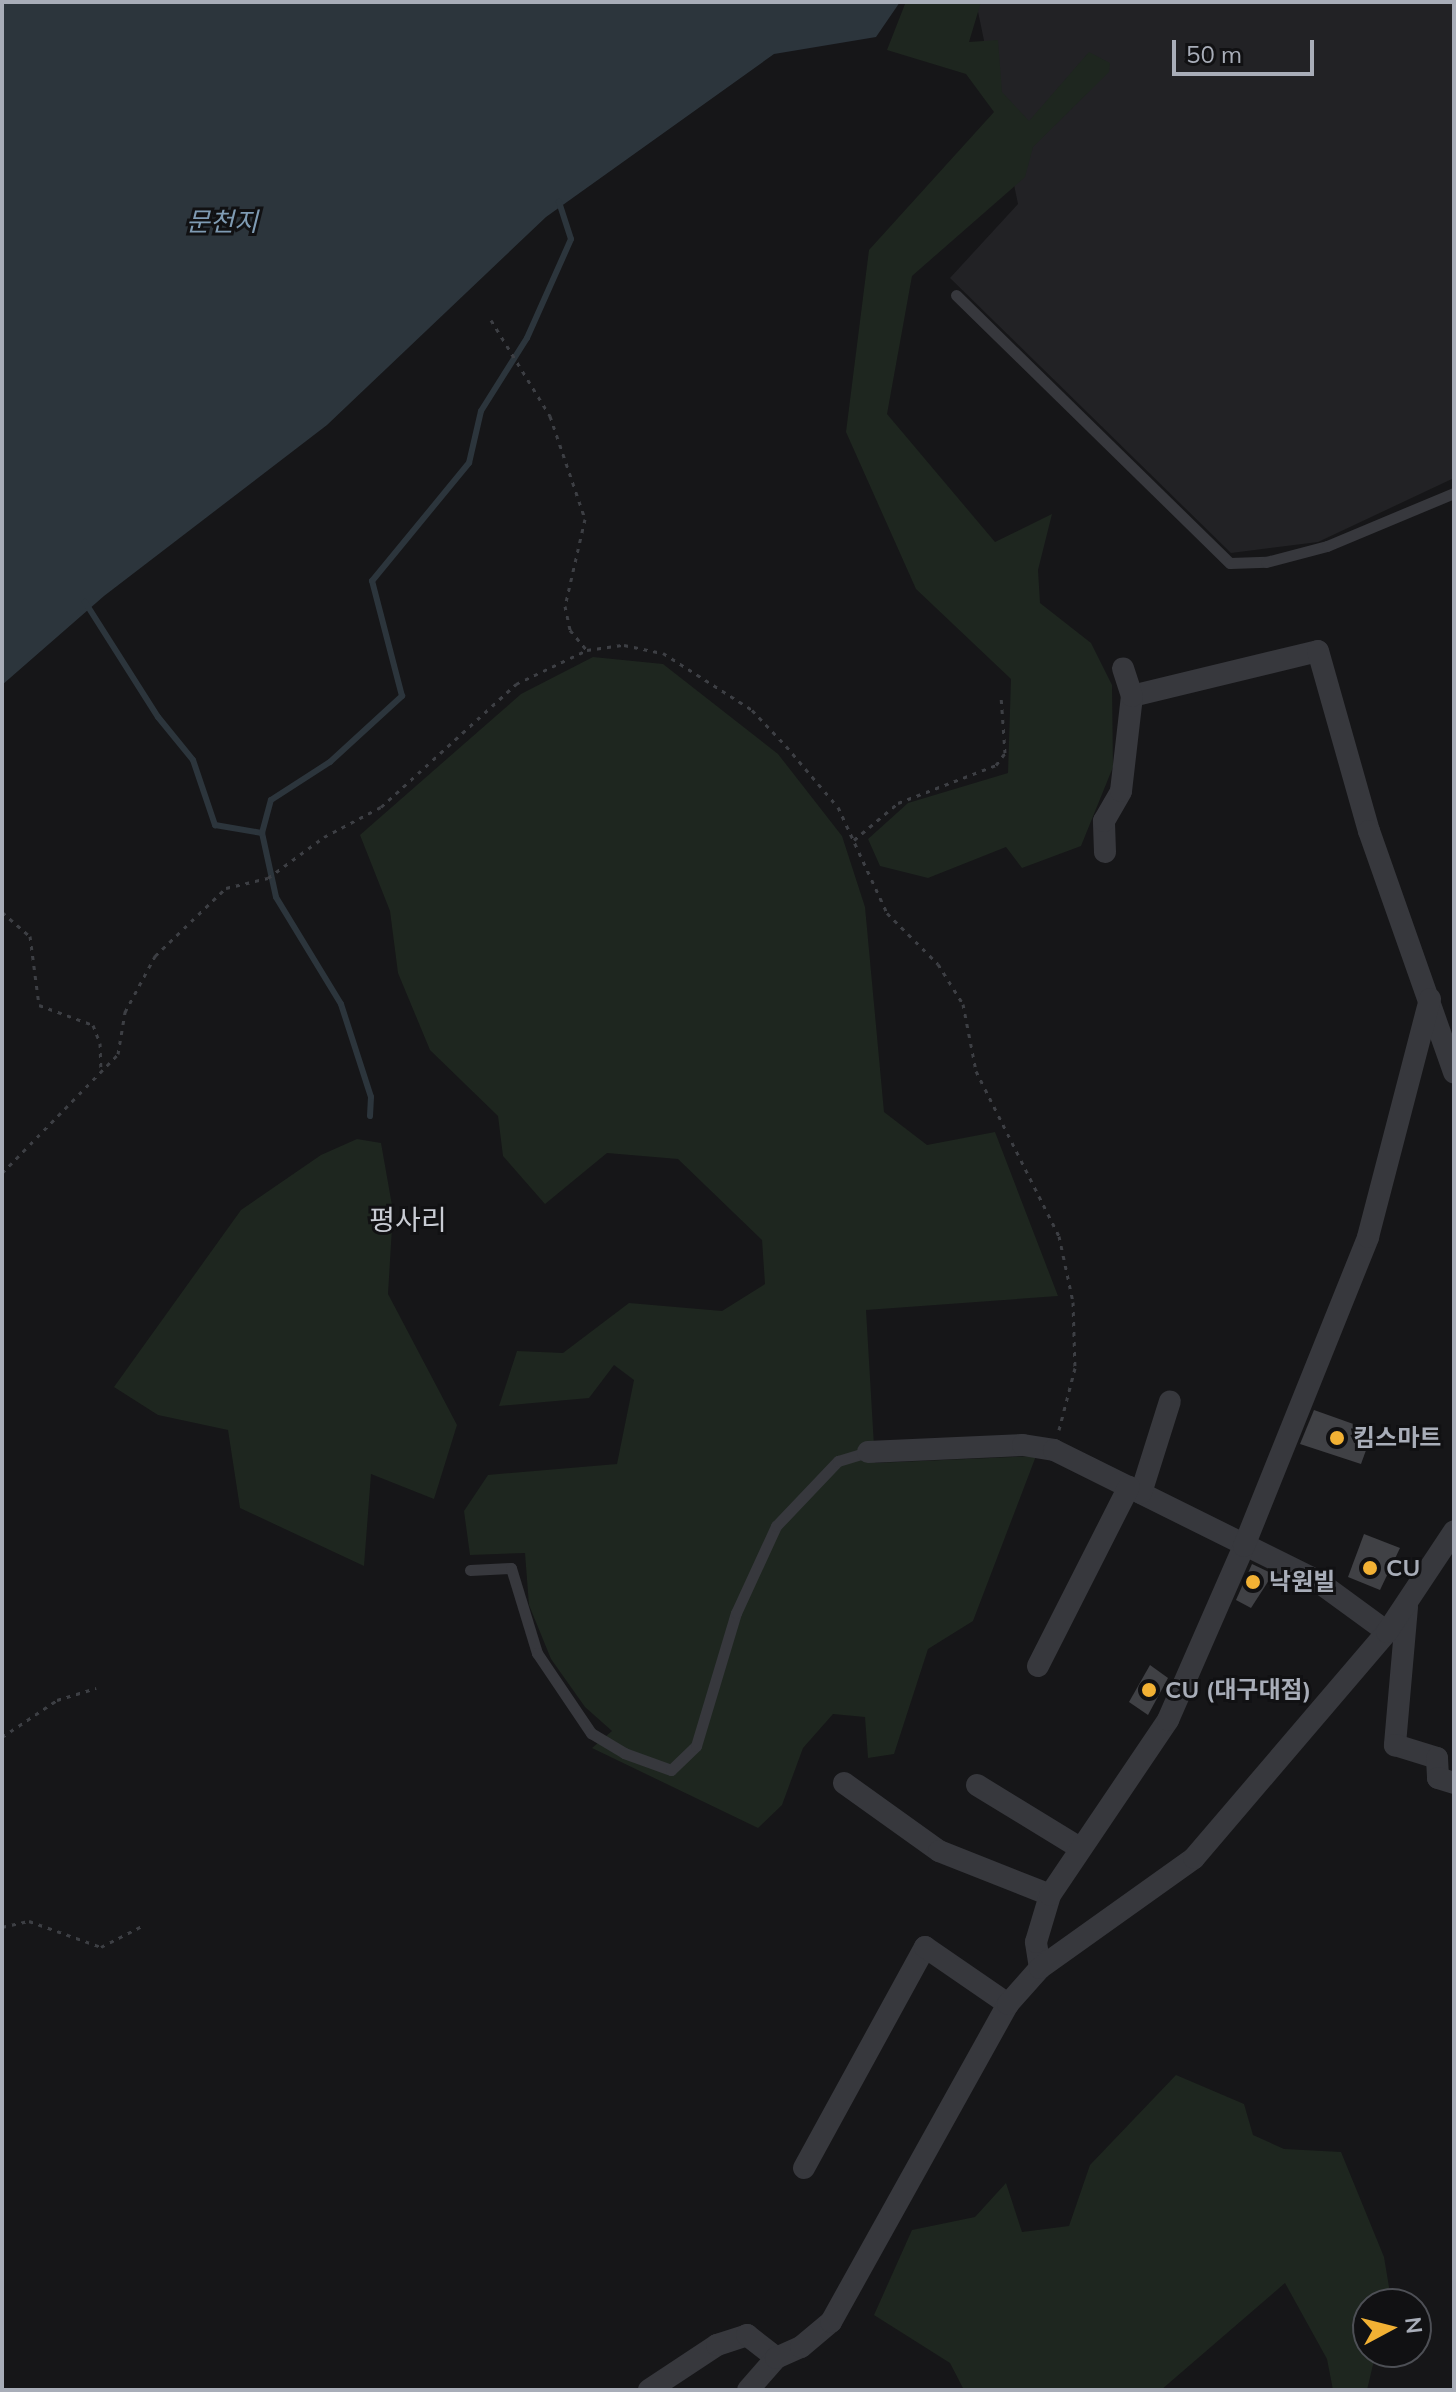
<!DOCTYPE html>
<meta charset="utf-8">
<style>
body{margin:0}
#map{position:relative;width:1456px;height:2392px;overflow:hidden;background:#161618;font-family:Mulish,"Noto Sans KR",sans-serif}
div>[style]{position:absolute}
.built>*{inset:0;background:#222225}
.green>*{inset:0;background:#1e261f}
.water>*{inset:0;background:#2c353c}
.stream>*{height:6px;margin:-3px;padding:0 3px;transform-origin:3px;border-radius:3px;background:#2c353c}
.building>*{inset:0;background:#404145}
.path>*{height:3px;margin-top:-1.5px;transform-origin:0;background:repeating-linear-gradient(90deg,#3d3f44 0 4px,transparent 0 10px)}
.service>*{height:11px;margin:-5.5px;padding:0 5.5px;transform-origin:5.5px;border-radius:5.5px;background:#37383d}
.minor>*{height:22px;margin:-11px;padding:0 11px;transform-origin:11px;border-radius:11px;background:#37383d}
.dots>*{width:22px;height:22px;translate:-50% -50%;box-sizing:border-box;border:4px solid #111113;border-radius:50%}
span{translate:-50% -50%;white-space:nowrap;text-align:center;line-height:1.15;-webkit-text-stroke:6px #111113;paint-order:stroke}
.poi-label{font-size:24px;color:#a8adb8;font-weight:700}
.left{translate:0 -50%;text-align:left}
.water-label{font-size:26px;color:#7f9bb3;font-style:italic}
.quarter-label{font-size:28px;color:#c9ccd4}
.frame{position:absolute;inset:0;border:4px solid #a8adb8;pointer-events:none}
.north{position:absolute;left:1352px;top:2288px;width:80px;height:80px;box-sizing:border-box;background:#111113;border:2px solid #4d4f55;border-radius:50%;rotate:83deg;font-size:22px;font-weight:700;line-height:32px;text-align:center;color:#a8adb8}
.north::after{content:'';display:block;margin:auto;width:28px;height:36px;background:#f2b134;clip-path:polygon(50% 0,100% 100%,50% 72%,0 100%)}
.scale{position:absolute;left:1172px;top:40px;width:142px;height:36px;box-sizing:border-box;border:4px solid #a8adb8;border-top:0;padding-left:10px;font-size:24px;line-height:28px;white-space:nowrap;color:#a8adb8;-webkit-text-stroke:6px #111113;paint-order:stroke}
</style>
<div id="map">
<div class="built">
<div style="clip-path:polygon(976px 2px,1454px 2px,1454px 478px,1318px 542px,1231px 553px,950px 278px,1018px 204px)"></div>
</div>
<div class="green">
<div style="clip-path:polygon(981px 2px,969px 42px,998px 40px,1002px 92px,1029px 121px,1089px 52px,1110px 63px,1109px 72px,1033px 147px,1025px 177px,912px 276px,887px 414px,995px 542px,1052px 514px,1038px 570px,1040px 603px,1091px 643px,1112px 685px,1113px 767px,1081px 846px,1022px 868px,1006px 847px,928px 878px,880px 866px,868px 839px,908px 803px,1008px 773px,1011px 679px,916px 589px,846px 432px,869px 250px,994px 112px,966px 74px,887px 50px,905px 4px)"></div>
<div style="clip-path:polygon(593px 657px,663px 664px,778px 754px,842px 836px,865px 907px,884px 1112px,927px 1145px,995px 1132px,1058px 1296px,866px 1310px,875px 1463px,1036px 1456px,973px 1621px,928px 1649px,894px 1754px,868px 1758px,865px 1717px,833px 1714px,803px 1748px,782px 1805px,758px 1828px,592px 1748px,612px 1731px,585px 1707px,551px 1659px,529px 1605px,525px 1553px,470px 1555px,464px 1511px,488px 1475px,617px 1464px,634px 1380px,614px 1365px,589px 1398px,499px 1406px,517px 1351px,563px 1353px,629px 1303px,722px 1311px,765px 1284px,762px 1240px,678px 1159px,607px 1153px,545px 1204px,503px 1156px,498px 1116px,430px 1050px,398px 973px,390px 911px,360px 835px,521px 694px)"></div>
<div style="clip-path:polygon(357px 1139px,381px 1143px,393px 1211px,388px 1294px,457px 1425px,434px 1499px,371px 1474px,364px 1566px,240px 1508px,228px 1430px,158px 1415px,114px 1387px,241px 1210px,321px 1155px)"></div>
<div style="clip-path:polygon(1176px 2075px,1244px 2104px,1253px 2135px,1284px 2149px,1341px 2152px,1384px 2257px,1390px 2293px,1387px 2304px,1368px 2304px,1368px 2352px,1376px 2352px,1367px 2390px,1333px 2390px,1327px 2359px,1285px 2283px,1161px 2390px,964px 2390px,950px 2363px,874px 2315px,912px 2230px,975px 2217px,1006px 2183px,1022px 2232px,1069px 2226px,1090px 2165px)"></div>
</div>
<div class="water">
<div style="clip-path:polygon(2px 2px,900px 2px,876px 37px,774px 54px,546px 217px,327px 425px,104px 596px,2px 685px)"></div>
</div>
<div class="stream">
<div style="left:85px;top:602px;width:136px;rotate:57.6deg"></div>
<div style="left:158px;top:717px;width:55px;rotate:50.9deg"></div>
<div style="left:193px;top:760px;width:69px;rotate:71.3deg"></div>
<div style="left:215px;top:825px;width:48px;rotate:9.7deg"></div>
<div style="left:370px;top:1116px;width:19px;rotate:-87deg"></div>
<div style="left:371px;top:1097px;width:98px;rotate:-107.9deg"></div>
<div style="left:341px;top:1004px;width:125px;rotate:-121.3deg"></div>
<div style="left:276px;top:897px;width:66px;rotate:-102.3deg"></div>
<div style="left:262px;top:833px;width:34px;rotate:-75deg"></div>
<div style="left:271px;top:800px;width:70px;rotate:-32.8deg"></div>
<div style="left:330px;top:762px;width:98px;rotate:-42.5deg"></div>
<div style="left:402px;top:696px;width:119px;rotate:-104.6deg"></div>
<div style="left:372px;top:581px;width:153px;rotate:-50.6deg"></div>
<div style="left:469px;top:463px;width:53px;rotate:-77deg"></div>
<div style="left:481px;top:411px;width:86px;rotate:-57.8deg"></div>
<div style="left:527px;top:338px;width:108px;rotate:-66deg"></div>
<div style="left:571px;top:239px;width:39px;rotate:-108deg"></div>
</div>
<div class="building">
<div style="clip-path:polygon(1314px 1410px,1373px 1431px,1361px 1464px,1300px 1444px)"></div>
<div style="clip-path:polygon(1364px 1534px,1400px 1548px,1380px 1590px,1348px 1577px)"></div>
<div style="clip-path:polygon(1252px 1564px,1273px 1574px,1251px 1608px,1236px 1600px)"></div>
<div style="clip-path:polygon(1150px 1665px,1168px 1678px,1148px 1715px,1129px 1702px)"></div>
</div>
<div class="path">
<div style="left:491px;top:320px;width:113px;rotate:58.4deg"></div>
<div style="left:550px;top:416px;width:109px;rotate:71.2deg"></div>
<div style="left:585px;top:519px;width:89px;rotate:102.9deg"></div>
<div style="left:565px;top:606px;width:25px;rotate:78deg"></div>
<div style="left:570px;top:630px;width:26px;rotate:50deg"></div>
<div style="left:854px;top:840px;width:57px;rotate:-40.1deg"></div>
<div style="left:898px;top:803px;width:105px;rotate:-21.2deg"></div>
<div style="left:996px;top:765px;width:15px;rotate:-53deg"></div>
<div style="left:1005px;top:753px;width:57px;rotate:-94deg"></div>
<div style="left:2px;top:912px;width:37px;rotate:41deg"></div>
<div style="left:30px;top:936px;width:70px;rotate:82.6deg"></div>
<div style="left:39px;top:1005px;width:58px;rotate:20.3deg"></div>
<div style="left:93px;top:1025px;width:19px;rotate:69deg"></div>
<div style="left:100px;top:1043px;width:29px;rotate:88deg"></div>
<div style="left:2px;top:1173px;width:166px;rotate:-45.7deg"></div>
<div style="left:118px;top:1054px;width:43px;rotate:-80.5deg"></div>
<div style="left:125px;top:1012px;width:64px;rotate:-61.8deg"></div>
<div style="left:155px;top:956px;width:98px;rotate:-43.8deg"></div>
<div style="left:226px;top:888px;width:43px;rotate:-13.4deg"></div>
<div style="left:268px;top:878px;width:69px;rotate:-36.2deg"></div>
<div style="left:324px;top:837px;width:64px;rotate:-27.8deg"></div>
<div style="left:381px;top:807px;width:183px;rotate:-42.3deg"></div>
<div style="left:516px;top:684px;width:79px;rotate:-25.6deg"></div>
<div style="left:587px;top:650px;width:37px;rotate:-8deg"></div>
<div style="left:624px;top:645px;width:40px;rotate:12deg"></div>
<div style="left:663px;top:653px;width:106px;rotate:32.6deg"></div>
<div style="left:752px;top:710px;width:50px;rotate:46.6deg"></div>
<div style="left:786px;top:746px;width:80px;rotate:49.6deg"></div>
<div style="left:838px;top:807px;width:117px;rotate:65.2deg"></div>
<div style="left:887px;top:913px;width:72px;rotate:45deg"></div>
<div style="left:938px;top:964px;width:47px;rotate:58deg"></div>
<div style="left:963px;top:1004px;width:68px;rotate:79deg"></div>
<div style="left:976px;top:1071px;width:185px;rotate:63.3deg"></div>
<div style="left:1059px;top:1236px;width:67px;rotate:78deg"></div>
<div style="left:1073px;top:1302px;width:66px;rotate:88.3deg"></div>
<div style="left:1075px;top:1368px;width:64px;rotate:104.5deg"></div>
<div style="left:2px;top:1737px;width:66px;rotate:-33.9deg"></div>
<div style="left:57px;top:1700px;width:41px;rotate:-17.1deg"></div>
<div style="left:2px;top:1927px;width:28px;rotate:-13deg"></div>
<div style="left:29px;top:1921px;width:77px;rotate:19.9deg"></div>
<div style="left:101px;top:1947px;width:48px;rotate:-27.1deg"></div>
</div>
<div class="service">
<div style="left:956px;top:295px;width:383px;rotate:44.4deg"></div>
<div style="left:1230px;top:563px;width:36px;rotate:-2deg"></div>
<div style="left:1266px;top:562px;width:63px;rotate:-14.7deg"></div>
<div style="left:1327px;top:546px;width:138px;rotate:-22.7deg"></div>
<div style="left:470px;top:1570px;width:41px;rotate:-2.8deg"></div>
<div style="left:511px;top:1568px;width:89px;rotate:73deg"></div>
<div style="left:537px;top:1653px;width:97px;rotate:56deg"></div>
<div style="left:591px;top:1733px;width:39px;rotate:31deg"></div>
<div style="left:624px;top:1753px;width:50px;rotate:19.9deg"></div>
<div style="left:671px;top:1770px;width:35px;rotate:-44deg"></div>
<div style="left:696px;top:1746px;width:139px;rotate:-73.3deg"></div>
<div style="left:736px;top:1613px;width:96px;rotate:-65.3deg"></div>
<div style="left:776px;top:1526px;width:90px;rotate:-46.4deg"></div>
<div style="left:838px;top:1461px;width:31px;rotate:-17deg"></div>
</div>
<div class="minor">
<div style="left:1132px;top:696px;width:191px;rotate:-13.6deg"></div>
<div style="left:1318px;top:651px;width:187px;rotate:74.2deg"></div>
<div style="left:1369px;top:831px;width:256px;rotate:70.6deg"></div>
<div style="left:1105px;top:852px;width:31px;rotate:-92deg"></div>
<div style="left:1104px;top:821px;width:34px;rotate:-60deg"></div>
<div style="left:1121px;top:791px;width:96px;rotate:-83.4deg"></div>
<div style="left:1132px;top:696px;width:29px;rotate:-108deg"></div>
<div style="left:868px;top:1452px;width:155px;rotate:-2.6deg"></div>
<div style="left:1023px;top:1445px;width:31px;rotate:9deg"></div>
<div style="left:1054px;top:1450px;width:292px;rotate:26.4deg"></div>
<div style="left:1316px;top:1580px;width:88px;rotate:36.2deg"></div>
<div style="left:1141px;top:1493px;width:96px;rotate:-72.5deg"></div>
<div style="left:1407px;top:1607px;width:139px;rotate:95deg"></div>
<div style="left:1395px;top:1745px;width:44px;rotate:17.2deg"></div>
<div style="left:1437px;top:1758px;width:20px;rotate:87deg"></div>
<div style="left:1438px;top:1778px;width:17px;rotate:17deg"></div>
<div style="left:1038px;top:1666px;width:201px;rotate:-63.1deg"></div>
<div style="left:844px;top:1783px;width:117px;rotate:35.6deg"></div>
<div style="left:939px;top:1851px;width:119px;rotate:21.6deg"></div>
<div style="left:977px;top:1785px;width:119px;rotate:31.5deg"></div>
<div style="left:1040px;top:1968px;width:26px;rotate:-99deg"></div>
<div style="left:1036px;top:1942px;width:49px;rotate:-73.4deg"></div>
<div style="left:1050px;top:1895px;width:211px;rotate:-56deg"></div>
<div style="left:1168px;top:1720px;width:190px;rotate:-66.4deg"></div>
<div style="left:1244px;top:1546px;width:333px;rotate:-68.1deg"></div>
<div style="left:1368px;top:1237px;width:246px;rotate:-75.4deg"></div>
<div style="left:804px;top:2168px;width:252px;rotate:-61.3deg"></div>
<div style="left:925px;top:1947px;width:101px;rotate:34.5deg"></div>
<div style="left:649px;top:2390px;width:82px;rotate:-33.5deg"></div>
<div style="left:717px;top:2345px;width:32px;rotate:-18deg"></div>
<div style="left:747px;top:2335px;width:37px;rotate:38deg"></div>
<div style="left:748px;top:2390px;width:43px;rotate:-48.8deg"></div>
<div style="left:776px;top:2358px;width:27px;rotate:-24deg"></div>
<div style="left:801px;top:2347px;width:39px;rotate:-40deg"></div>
<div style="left:831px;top:2322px;width:364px;rotate:-60.9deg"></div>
<div style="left:1008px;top:2004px;width:48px;rotate:-48.4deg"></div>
<div style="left:1040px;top:1968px;width:189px;rotate:-35.5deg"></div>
<div style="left:1194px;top:1858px;width:297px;rotate:-49.5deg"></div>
<div style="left:1387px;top:1632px;width:121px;rotate:-56.4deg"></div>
</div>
<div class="dots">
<div style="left:1337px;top:1438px;background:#f2b134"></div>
<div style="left:1370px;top:1568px;background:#f2b134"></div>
<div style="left:1253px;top:1582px;background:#f2b134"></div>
<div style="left:1149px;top:1690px;background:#f2b134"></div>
</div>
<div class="poi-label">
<span class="left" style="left:1353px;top:1438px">킴스마트</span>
<span class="left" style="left:1386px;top:1568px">CU</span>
<span class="left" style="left:1269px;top:1582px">낙원빌</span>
<span class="left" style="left:1165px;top:1690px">CU (대구대점)</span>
</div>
<div class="water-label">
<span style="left:222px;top:222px">문천지</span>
</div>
<div class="quarter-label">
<span style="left:408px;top:1220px">평사리</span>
</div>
<div class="frame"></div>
<div class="north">N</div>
<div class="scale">50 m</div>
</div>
